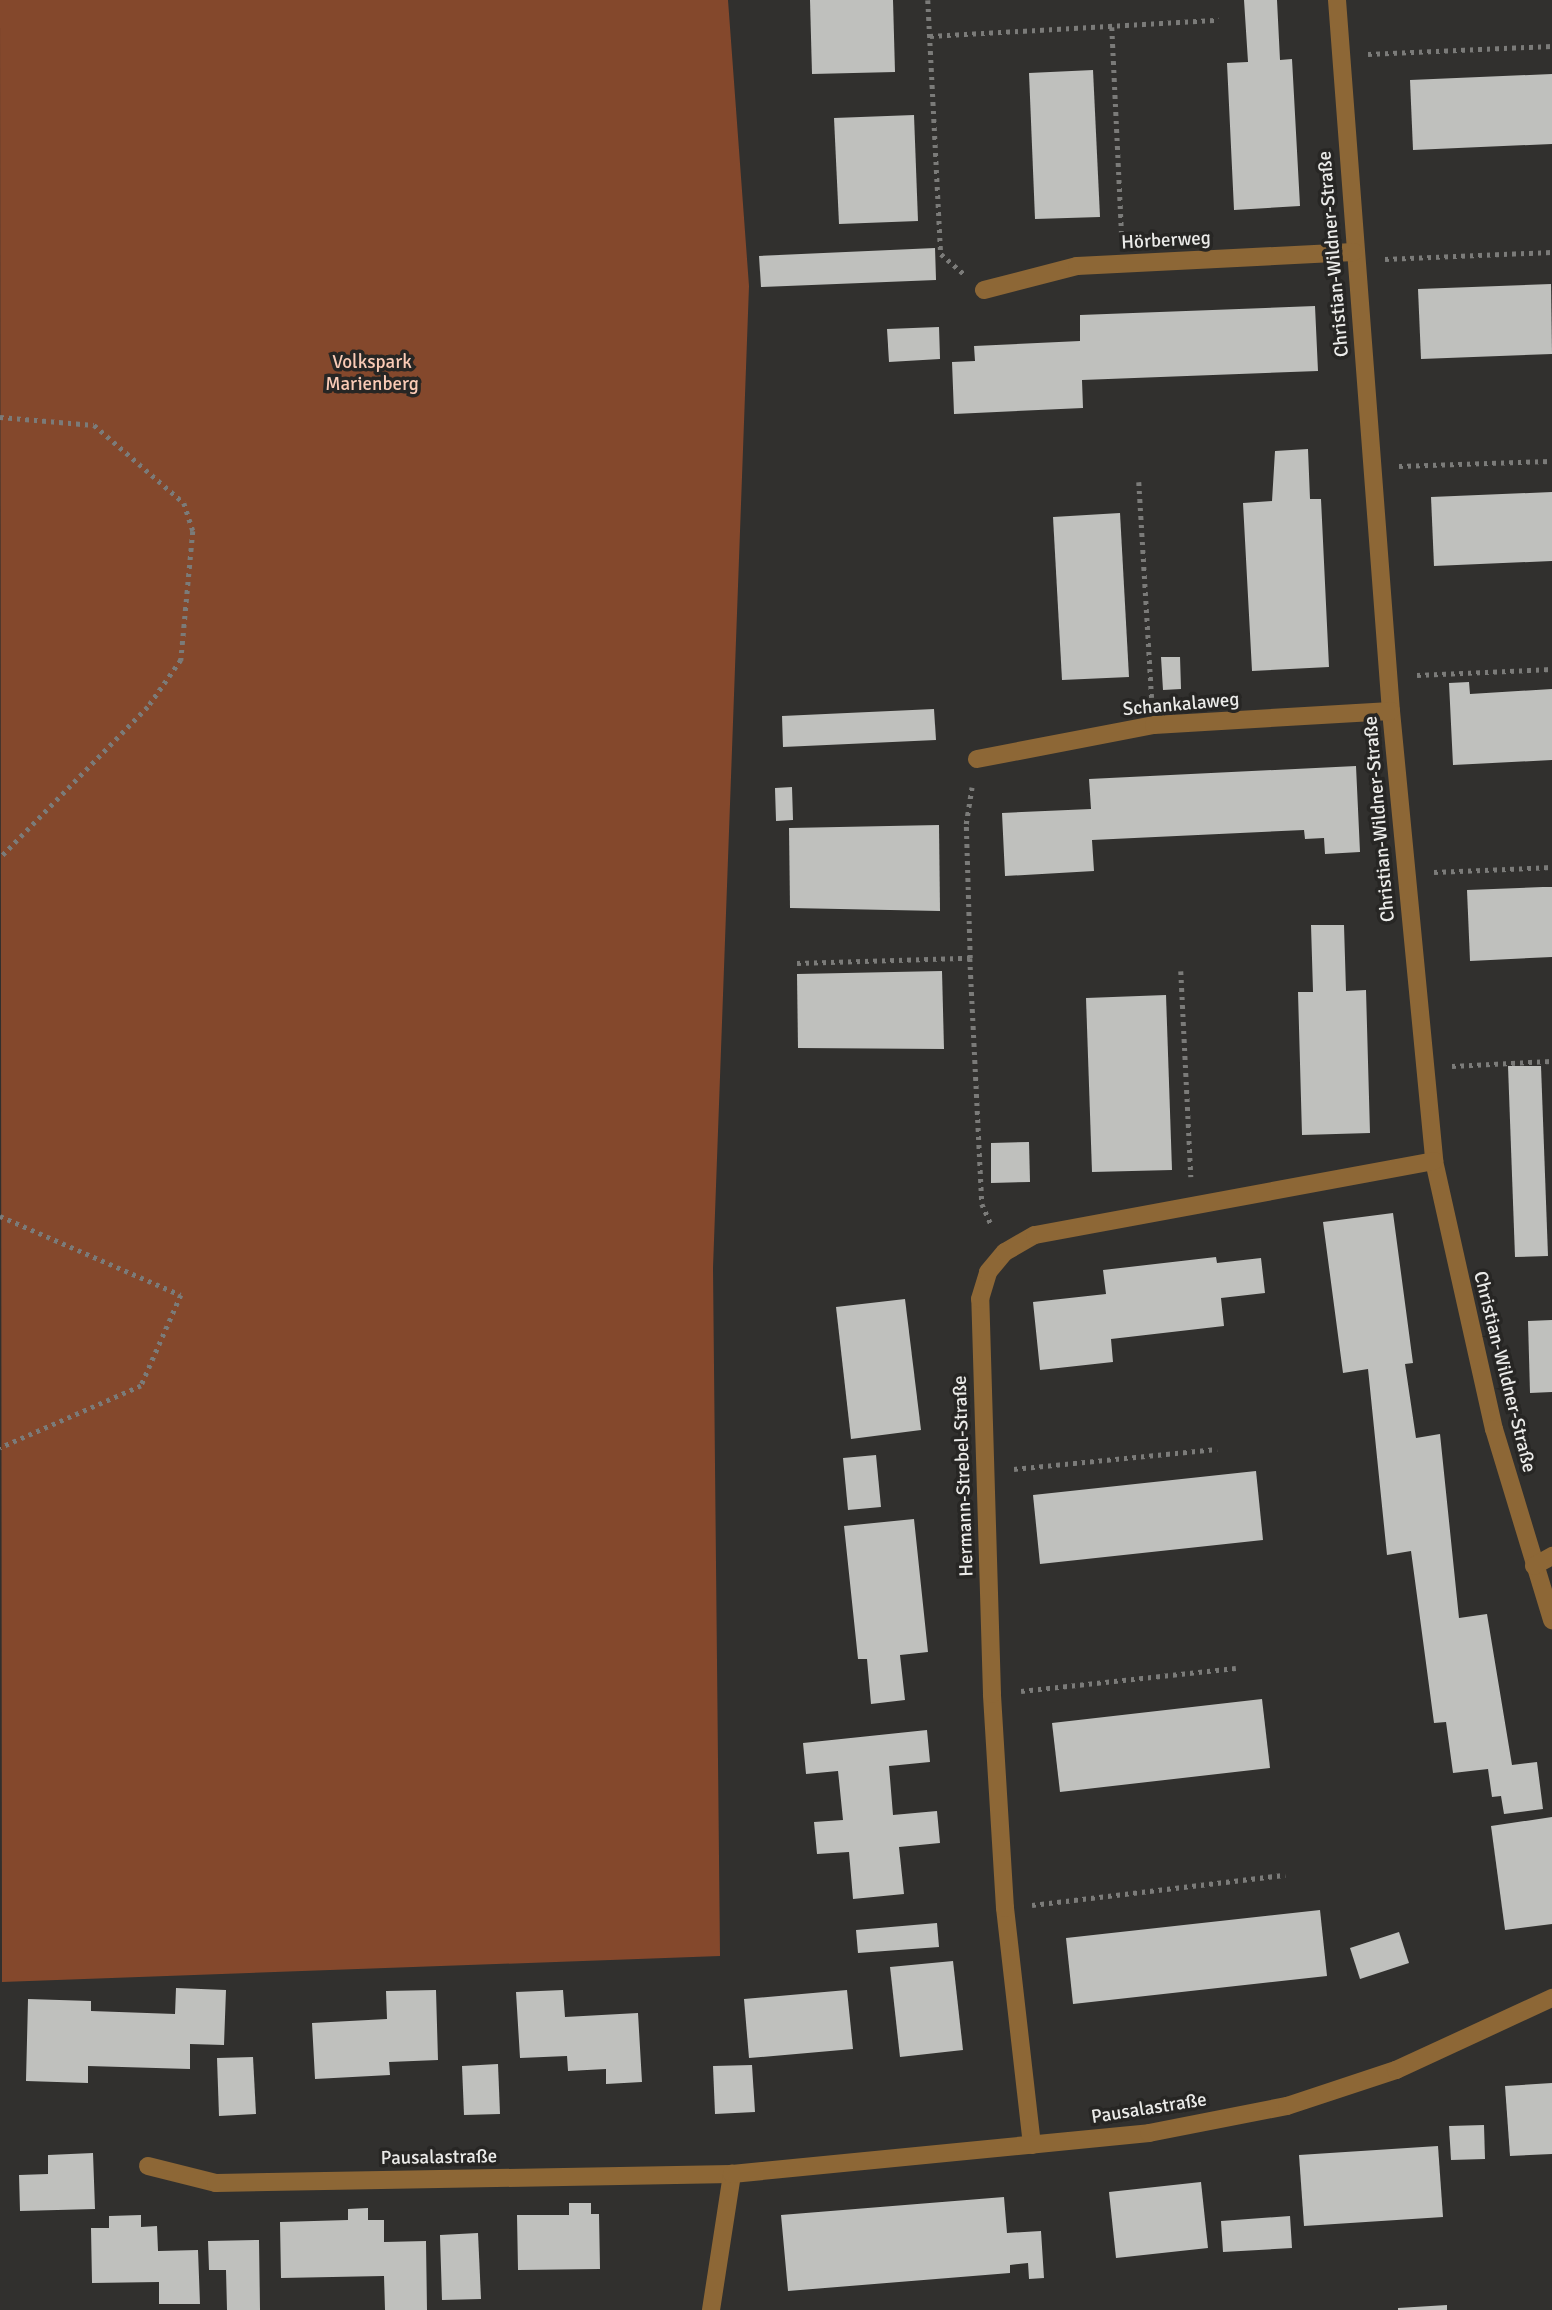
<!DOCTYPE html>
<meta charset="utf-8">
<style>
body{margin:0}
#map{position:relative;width:1552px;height:2310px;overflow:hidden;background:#31302e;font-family:Signika,sans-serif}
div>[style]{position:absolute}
.green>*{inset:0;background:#84482c}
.building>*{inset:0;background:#bfc0bd}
.path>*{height:4.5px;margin-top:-2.25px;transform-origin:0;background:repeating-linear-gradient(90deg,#7b7b79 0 3.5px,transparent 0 8.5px)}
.minor>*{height:18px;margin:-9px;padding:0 9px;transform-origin:9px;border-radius:9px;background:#8d6736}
span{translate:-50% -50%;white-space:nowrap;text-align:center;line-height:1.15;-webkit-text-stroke:7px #272624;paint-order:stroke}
.street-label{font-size:19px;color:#ebebe9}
.park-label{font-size:19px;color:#facbb6}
</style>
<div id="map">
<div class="green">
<div style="clip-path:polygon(0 0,728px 0,749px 286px,713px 1268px,720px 1956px,2px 1982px)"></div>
</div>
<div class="building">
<div style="clip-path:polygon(810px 0,893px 0,895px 72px,812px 74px)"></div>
<div style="clip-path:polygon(1244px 0,1277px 0,1280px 60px,1292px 59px,1300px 206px,1234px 210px,1227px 63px,1248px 62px)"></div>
<div style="clip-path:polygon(1093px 70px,1100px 217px,1035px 219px,1029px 73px)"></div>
<div style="clip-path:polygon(1552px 74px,1552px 144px,1413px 150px,1410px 80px)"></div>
<div style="clip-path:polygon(914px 115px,918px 221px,839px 224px,834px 118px)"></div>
<div style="clip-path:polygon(935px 248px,936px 280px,761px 287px,759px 256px)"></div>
<div style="clip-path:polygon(1551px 284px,1552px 354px,1421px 359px,1418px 289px)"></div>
<div style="clip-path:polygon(1315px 306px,1318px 371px,1082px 380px,1083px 408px,954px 414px,952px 362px,975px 361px,974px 346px,1080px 341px,1080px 315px)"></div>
<div style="clip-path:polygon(939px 327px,940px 359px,889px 362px,887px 329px)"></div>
<div style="clip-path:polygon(1308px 449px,1310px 499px,1321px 499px,1329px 667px,1252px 671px,1243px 503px,1272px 501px,1275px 451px)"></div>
<div style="clip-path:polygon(1552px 492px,1552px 561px,1434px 566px,1431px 497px)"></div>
<div style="clip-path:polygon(1120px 513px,1129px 677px,1062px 680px,1053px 517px)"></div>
<div style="clip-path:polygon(1161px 657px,1180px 657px,1181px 689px,1163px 690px)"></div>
<div style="clip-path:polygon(1469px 682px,1470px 694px,1552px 689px,1552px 760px,1453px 765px,1449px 683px)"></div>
<div style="clip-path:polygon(934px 709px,936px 740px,783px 747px,782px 716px)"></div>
<div style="clip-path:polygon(1356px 766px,1360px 852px,1325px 854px,1324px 838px,1305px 839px,1304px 830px,1092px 840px,1094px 871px,1005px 876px,1002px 813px,1091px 809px,1089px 779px)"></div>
<div style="clip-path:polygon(792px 787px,793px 820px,776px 821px,775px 788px)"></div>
<div style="clip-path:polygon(939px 825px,940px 911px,790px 908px,789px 828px)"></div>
<div style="clip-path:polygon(1543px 887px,1552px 887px,1552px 957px,1470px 961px,1467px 890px)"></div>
<div style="clip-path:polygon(1311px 925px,1344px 925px,1346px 991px,1366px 990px,1370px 1133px,1302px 1135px,1298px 992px,1313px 992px)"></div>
<div style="clip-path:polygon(942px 971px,944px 1049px,798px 1048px,797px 974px)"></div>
<div style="clip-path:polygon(1166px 995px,1172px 1170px,1092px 1172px,1086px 998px)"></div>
<div style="clip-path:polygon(1508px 1066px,1541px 1066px,1548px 1256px,1515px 1257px)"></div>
<div style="clip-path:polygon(1029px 1142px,1030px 1182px,991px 1183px,991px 1143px)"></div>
<div style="clip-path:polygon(1393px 1213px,1413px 1363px,1405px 1364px,1416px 1438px,1440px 1434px,1459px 1618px,1487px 1614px,1512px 1765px,1537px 1762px,1543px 1809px,1504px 1814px,1501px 1796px,1492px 1797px,1488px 1769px,1453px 1773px,1446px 1722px,1434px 1723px,1411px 1551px,1387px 1555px,1368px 1369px,1343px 1373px,1323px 1222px)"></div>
<div style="clip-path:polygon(1216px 1257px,1217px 1263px,1261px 1258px,1265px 1293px,1221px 1298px,1224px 1326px,1111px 1339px,1113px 1362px,1040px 1370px,1033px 1302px,1106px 1294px,1103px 1270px)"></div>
<div style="clip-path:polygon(905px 1299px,921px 1430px,851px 1439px,836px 1307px)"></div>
<div style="clip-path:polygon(1552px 1320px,1552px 1392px,1530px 1393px,1528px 1321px)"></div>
<div style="clip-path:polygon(876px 1455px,881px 1507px,848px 1510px,843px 1458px)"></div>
<div style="clip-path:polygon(1256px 1471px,1263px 1540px,1040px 1564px,1033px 1495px)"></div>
<div style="clip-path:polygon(914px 1519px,928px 1652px,900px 1655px,905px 1700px,871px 1704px,867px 1659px,858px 1659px,844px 1526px)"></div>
<div style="clip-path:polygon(1262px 1699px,1270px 1768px,1060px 1792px,1052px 1723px)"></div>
<div style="clip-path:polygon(927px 1730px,930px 1762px,889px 1766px,893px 1815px,937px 1811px,940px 1843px,899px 1847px,904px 1894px,853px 1899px,849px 1852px,817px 1854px,814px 1822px,843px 1820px,838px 1771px,806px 1774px,803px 1743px)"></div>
<div style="clip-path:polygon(1552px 1817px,1552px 1924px,1505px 1930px,1491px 1826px)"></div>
<div style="clip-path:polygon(1320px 1910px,1327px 1976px,1073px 2004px,1066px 1938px)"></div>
<div style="clip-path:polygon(937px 1923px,939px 1947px,858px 1953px,856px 1930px)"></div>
<div style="clip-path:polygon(1399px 1932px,1409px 1963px,1360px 1979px,1350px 1948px)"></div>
<div style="clip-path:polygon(953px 1961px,963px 2050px,900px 2057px,890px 1967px)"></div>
<div style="clip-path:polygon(176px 1988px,226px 1990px,224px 2045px,190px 2044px,190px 2069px,88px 2066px,88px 2083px,26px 2081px,28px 1999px,91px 2001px,91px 2011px,175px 2014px)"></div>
<div style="clip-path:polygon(436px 1990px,438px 2060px,389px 2062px,390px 2075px,315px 2079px,312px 2023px,387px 2019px,386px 1991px)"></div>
<div style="clip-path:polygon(563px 1990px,565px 2017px,638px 2013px,642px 2082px,606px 2084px,606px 2069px,568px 2071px,567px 2056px,520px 2058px,516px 1992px)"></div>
<div style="clip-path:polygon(847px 1990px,853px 2049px,749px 2058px,744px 1999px)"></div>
<div style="clip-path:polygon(253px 2057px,256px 2114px,219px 2116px,217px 2058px)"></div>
<div style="clip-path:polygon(498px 2064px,500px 2114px,464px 2115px,462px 2066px)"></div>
<div style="clip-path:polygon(752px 2065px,755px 2112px,715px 2114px,713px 2066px)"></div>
<div style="clip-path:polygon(1552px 2083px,1552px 2154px,1510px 2156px,1505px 2086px)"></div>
<div style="clip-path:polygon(1484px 2125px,1485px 2159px,1451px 2160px,1449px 2126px)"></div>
<div style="clip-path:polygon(1438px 2146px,1443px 2217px,1304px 2226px,1299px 2155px)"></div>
<div style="clip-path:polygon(93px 2153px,95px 2209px,20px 2211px,19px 2175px,48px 2174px,48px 2155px)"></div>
<div style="clip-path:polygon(1201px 2182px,1208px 2248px,1116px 2258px,1109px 2192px)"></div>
<div style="clip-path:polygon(1004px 2197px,1007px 2233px,1041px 2231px,1044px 2278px,1029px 2279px,1028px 2263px,1010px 2265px,1010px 2273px,788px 2291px,781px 2215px)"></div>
<div style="clip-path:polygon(569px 2203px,591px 2203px,591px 2214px,599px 2214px,600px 2269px,518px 2270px,517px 2215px,569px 2215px)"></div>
<div style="clip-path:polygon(368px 2208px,368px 2220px,384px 2220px,384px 2242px,426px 2241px,427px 2310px,385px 2310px,384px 2276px,281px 2278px,280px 2222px,348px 2220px,348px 2209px)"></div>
<div style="clip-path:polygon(141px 2215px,141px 2227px,157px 2226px,158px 2251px,198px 2250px,200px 2304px,159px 2304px,159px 2282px,92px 2283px,91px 2228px,109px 2228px,109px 2216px)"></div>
<div style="clip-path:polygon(1290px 2216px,1292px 2248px,1223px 2252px,1221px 2221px)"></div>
<div style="clip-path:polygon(478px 2233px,481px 2299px,442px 2300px,440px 2235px)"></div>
<div style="clip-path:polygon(259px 2240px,260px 2310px,227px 2310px,226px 2270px,209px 2270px,208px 2241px)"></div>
<div style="clip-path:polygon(1447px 2305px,1447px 2310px,1398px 2310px,1398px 2308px)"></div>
</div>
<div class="path">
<div style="left:928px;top:0;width:254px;rotate:87.1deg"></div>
<div style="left:941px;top:254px;width:30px;rotate:41deg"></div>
<div style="left:1112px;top:27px;width:209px;rotate:87.3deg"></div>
<div style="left:930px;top:36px;width:289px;rotate:-3.2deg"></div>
<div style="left:1368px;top:54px;width:184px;rotate:-2.5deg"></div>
<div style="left:1385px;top:259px;width:167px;rotate:-2.4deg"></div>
<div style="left:0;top:417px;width:94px;rotate:4.9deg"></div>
<div style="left:94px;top:425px;width:119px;rotate:40.9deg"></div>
<div style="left:184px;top:503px;width:29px;rotate:72deg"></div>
<div style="left:193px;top:531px;width:130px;rotate:95.3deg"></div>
<div style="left:181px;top:660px;width:57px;rotate:125.1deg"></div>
<div style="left:148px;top:707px;width:211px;rotate:134.4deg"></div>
<div style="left:1399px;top:466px;width:153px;rotate:-1.9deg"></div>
<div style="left:1139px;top:482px;width:216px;rotate:86.6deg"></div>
<div style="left:1417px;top:675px;width:135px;rotate:-2.5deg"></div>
<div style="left:1434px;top:872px;width:118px;rotate:-2.4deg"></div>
<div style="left:970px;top:958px;width:246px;rotate:87.2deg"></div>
<div style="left:982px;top:1204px;width:24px;rotate:66deg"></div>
<div style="left:797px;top:963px;width:173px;rotate:-1.7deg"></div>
<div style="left:970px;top:958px;width:134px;rotate:-91.7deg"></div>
<div style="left:966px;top:824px;width:37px;rotate:-81deg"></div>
<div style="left:1181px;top:971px;width:206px;rotate:87.2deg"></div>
<div style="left:1452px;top:1066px;width:100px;rotate:-2.9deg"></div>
<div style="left:0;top:1216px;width:197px;rotate:23.6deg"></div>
<div style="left:181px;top:1295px;width:99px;rotate:113.7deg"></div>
<div style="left:141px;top:1386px;width:154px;rotate:156.3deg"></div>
<div style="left:1014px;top:1469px;width:204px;rotate:-5.6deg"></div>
<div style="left:1021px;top:1691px;width:216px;rotate:-6.1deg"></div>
<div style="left:1032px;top:1905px;width:255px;rotate:-6.8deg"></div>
</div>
<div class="minor">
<div style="left:1337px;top:0;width:713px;rotate:85.66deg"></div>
<div style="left:1391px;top:711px;width:452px;rotate:84.5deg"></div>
<div style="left:1434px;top:1161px;width:275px;rotate:77.4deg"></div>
<div style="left:1494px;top:1429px;width:200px;rotate:73.1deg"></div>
<div style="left:984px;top:290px;width:96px;rotate:-14.5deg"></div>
<div style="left:1077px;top:266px;width:277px;rotate:-2.9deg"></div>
<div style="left:977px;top:759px;width:180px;rotate:-10.9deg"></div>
<div style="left:1154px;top:725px;width:237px;rotate:-3.4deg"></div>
<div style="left:1534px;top:1566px;width:21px;rotate:-29deg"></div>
<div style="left:1032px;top:2145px;width:239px;rotate:-96.5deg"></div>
<div style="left:1005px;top:1908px;width:214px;rotate:-93.5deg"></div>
<div style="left:992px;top:1694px;width:395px;rotate:-91.7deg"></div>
<div style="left:980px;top:1299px;width:28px;rotate:-73deg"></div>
<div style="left:988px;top:1272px;width:26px;rotate:-50deg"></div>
<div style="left:1005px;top:1252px;width:34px;rotate:-30deg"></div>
<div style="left:1035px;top:1235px;width:406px;rotate:-10.5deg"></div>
<div style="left:148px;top:2166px;width:70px;rotate:14deg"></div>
<div style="left:216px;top:2183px;width:516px;rotate:-1deg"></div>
<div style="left:711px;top:2310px;width:138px;rotate:-81.2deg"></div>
<div style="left:732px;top:2174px;width:419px;rotate:-5.6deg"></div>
<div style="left:1149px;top:2133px;width:141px;rotate:-11.1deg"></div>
<div style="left:1287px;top:2106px;width:115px;rotate:-18.3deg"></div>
<div style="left:1396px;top:2070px;width:172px;rotate:-24.8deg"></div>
</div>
<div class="street-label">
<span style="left:1166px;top:241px;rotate:-3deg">Hörberweg</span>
<span style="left:1334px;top:254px;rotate:-95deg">Christian-Wildner-Straße</span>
<span style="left:1181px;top:705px;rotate:-5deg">Schankalaweg</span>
<span style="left:1380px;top:819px;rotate:-95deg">Christian-Wildner-Straße</span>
<span style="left:1504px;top:1372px;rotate:76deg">Christian-Wildner-Straße</span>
<span style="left:964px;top:1476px;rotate:-92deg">Hermann-Strebel-Straße</span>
<span style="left:1149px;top:2109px;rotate:-9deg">Pausalastraße</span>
<span style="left:439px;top:2158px;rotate:-1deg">Pausalastraße</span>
</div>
<div class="park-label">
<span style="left:372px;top:374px">Volkspark<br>Marienberg</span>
</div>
</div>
